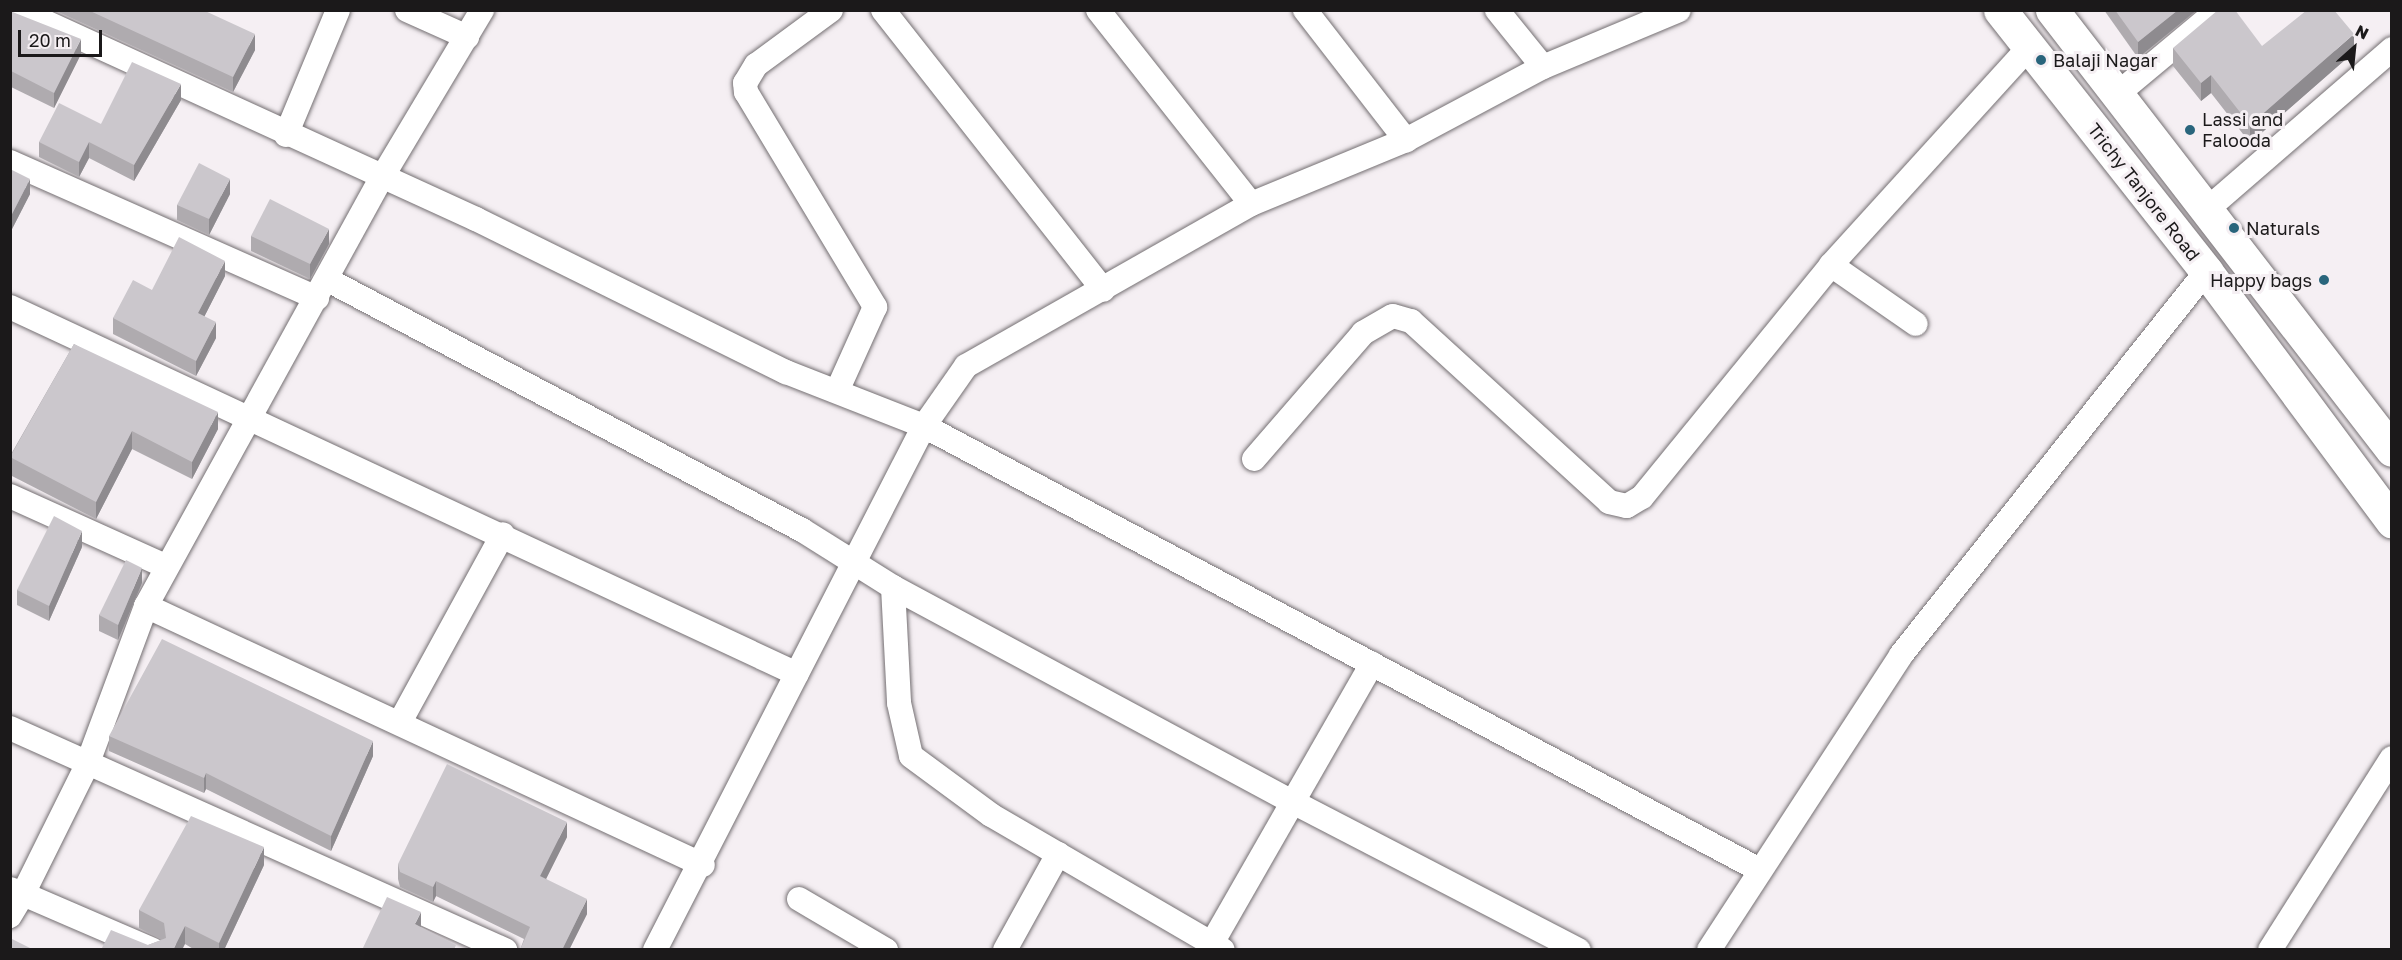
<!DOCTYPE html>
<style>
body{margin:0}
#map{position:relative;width:2402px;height:960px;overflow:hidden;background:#f5eff3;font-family:"Golos Text",sans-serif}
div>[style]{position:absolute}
.roads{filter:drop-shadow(0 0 2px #746f72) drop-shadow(0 0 2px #746f72)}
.minor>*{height:24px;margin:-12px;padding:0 12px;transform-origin:12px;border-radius:12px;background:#fff}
.trunk>*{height:33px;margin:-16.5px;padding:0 16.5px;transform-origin:16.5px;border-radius:16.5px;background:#fff}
.wall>*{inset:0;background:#afabaf}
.shaded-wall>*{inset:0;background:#8e8b8f}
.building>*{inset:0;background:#cbc7cc}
.dots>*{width:16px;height:16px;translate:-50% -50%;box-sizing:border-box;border:3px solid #f5eff3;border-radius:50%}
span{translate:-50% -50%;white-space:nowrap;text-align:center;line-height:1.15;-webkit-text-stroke:6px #f5eff3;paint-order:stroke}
.poi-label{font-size:18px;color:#1b191a}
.left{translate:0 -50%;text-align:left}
.right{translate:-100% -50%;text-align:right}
.street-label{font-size:18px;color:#1b191a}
.frame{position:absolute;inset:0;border:12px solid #1b191a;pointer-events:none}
.north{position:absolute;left:2324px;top:18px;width:60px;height:60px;-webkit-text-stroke:4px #f5eff3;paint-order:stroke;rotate:27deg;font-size:16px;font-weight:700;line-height:24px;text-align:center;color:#1b191a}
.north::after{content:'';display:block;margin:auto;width:21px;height:27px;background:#1b191a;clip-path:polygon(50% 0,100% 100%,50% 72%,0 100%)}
.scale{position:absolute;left:18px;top:30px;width:84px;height:27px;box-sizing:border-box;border:3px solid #1b191a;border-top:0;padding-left:8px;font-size:18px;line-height:21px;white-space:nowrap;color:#1b191a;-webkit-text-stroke:4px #f5eff3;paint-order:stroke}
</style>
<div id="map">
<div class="roads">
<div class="minor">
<div style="left:19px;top:10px;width:503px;rotate:24.58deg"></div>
<div style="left:476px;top:219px;width:346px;rotate:26.3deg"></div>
<div style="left:786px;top:372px;width:148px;rotate:21.4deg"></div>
<div style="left:924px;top:426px;width:944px;rotate:27.98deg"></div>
<div style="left:407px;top:10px;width:66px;rotate:24.2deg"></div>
<div style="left:831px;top:10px;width:93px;rotate:143.7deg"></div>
<div style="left:756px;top:65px;width:21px;rotate:121deg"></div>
<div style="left:745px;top:83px;width:9px;rotate:84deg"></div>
<div style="left:746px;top:92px;width:251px;rotate:59deg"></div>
<div style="left:875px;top:307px;width:92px;rotate:114.3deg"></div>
<div style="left:883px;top:10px;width:356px;rotate:51.8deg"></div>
<div style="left:1098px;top:10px;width:247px;rotate:51.7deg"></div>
<div style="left:1305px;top:10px;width:165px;rotate:52.2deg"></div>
<div style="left:1497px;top:10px;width:73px;rotate:51.1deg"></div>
<div style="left:2116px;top:95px;width:133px;rotate:-39.8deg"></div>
<div style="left:286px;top:135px;width:135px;rotate:-67.4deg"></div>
<div style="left:10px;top:162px;width:336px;rotate:23.9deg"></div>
<div style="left:2204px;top:212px;width:249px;rotate:-40.9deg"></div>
<div style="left:1831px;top:265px;width:103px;rotate:34.8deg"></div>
<div style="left:328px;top:280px;width:536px;rotate:27.81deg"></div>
<div style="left:802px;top:530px;width:107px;rotate:32.1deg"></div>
<div style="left:893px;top:587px;width:452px;rotate:28.3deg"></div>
<div style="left:1291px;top:801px;width:324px;rotate:27.4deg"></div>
<div style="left:10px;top:307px;width:868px;rotate:25deg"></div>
<div style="left:1254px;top:459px;width:167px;rotate:-49.1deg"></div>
<div style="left:1363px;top:333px;width:34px;rotate:-30deg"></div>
<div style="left:1393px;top:316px;width:19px;rotate:16deg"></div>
<div style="left:1411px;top:321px;width:268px;rotate:42.4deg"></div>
<div style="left:1609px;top:502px;width:18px;rotate:13deg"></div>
<div style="left:1627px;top:506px;width:17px;rotate:-31deg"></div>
<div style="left:1642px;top:497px;width:299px;rotate:-50.8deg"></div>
<div style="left:1831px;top:265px;width:296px;rotate:-47.7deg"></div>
<div style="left:10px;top:496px;width:172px;rotate:24.3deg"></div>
<div style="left:893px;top:587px;width:116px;rotate:87deg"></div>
<div style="left:899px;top:703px;width:54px;rotate:77.2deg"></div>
<div style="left:911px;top:756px;width:99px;rotate:36.4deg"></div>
<div style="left:991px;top:815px;width:268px;rotate:30.2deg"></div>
<div style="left:146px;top:606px;width:614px;rotate:24.94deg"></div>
<div style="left:400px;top:722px;width:214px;rotate:-61.3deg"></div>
<div style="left:10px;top:728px;width:543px;rotate:24.16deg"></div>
<div style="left:10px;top:889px;width:14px;rotate:21deg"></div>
<div style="left:23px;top:894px;width:26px;rotate:121deg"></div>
<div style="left:799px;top:899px;width:101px;rotate:30.4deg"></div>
<div style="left:1212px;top:943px;width:322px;rotate:-60.2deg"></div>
<div style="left:153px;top:950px;width:142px;rotate:-156.7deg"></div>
<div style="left:23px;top:894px;width:144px;rotate:-63.6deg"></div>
<div style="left:87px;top:765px;width:170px;rotate:-69.6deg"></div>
<div style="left:146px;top:606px;width:487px;rotate:-61.2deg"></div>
<div style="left:381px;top:179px;width:197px;rotate:-59.1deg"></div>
<div style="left:655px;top:950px;width:589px;rotate:-62.83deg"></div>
<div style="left:924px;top:426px;width:73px;rotate:-55deg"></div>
<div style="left:966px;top:366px;width:328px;rotate:-29.6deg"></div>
<div style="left:1251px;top:204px;width:168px;rotate:-22.4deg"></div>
<div style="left:1406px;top:140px;width:155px;rotate:-28.1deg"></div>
<div style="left:1543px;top:67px;width:147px;rotate:-22.7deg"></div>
<div style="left:1005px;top:950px;width:110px;rotate:-61.1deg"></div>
<div style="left:1709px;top:950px;width:352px;rotate:-56.9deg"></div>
<div style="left:1901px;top:655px;width:490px;rotate:-51.5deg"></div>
<div style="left:2270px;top:950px;width:227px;rotate:-57.6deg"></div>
</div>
<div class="trunk">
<div style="left:2000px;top:10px;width:333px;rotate:51.7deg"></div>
<div style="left:2206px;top:271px;width:312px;rotate:53.4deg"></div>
<div style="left:2052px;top:10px;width:556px;rotate:52.31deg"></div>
</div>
</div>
<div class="wall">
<div style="clip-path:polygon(54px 10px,203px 10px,255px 50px,233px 92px)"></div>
<div style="clip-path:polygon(2104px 10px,2197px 10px,2138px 58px)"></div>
<div style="clip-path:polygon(10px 11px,81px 54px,54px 108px,11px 87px)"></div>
<div style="clip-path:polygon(2262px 46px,2354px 52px,2250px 143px,2211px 93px,2201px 101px,2173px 66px,2173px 48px)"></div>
<div style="clip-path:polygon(181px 100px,134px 181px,89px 158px,79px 177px,39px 157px,39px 142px,101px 124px)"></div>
<div style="clip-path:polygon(10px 169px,30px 194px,12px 229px,10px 228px)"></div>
<div style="clip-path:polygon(230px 194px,209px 235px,177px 220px,177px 205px)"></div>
<div style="clip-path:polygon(251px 236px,329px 244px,310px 279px,251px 251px)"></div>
<div style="clip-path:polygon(225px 276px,204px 317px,216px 338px,196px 376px,113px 334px,113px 318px,152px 290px)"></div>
<div style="clip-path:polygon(74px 344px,218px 429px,192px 479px,132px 449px,96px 519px,10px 475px,10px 456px)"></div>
<div style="clip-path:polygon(82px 547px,49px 621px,17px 605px,17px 590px)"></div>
<div style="clip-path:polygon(142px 583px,118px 640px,99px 631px,99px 615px)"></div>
<div style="clip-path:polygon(109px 736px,373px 756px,331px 851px,206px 789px,204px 793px,109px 751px)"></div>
<div style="clip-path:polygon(567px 837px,546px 879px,587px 914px,569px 950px,520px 950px,524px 939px,436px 896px,433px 902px,400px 887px,398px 879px,398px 864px)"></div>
<div style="clip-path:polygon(264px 865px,224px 950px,195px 950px,185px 944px,148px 945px,162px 940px,139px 928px,139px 910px)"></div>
</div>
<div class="shaded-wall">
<div style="clip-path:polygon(2178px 10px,2197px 10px,2138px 58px,2138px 42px)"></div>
<div style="clip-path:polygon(255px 34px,255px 50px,233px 92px,233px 77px)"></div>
<div style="clip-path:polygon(2354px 34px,2354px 52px,2250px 143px,2250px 125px)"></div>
<div style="clip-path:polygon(81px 39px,81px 54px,54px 108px,54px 93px)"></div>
<div style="clip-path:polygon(2211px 75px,2211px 93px,2201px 101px,2201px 83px)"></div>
<div style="clip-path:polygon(181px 84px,181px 100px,134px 181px,134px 165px)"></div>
<div style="clip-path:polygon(89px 142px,89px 158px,79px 177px,79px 162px)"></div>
<div style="clip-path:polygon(30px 179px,30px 194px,12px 229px,12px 214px)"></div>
<div style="clip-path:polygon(230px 179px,230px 194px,209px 235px,209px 219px)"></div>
<div style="clip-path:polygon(329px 229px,329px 244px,310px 279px,310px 264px)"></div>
<div style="clip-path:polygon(225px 261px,225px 276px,198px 329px,198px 313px)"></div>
<div style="clip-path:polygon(216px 322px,216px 338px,196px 376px,196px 361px)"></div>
<div style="clip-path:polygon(218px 412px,218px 429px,192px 479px,192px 462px)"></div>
<div style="clip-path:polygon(132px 431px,132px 449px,96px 519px,96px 502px)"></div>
<div style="clip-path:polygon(82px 531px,82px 547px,49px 621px,49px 606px)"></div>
<div style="clip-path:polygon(142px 568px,142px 583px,118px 640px,118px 625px)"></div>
<div style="clip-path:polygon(373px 741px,373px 756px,331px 851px,331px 836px)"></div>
<div style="clip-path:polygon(206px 773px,206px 789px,204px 793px,204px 778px)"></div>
<div style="clip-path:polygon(567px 822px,567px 837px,540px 891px,540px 876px)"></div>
<div style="clip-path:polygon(264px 847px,264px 865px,224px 950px,219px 950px,219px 943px)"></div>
<div style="clip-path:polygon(436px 881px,436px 896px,433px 902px,433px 887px)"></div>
<div style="clip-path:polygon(587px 899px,587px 914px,569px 950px,562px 950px)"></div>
<div style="clip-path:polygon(421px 912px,421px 928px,415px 924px)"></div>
<div style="clip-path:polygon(185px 926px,185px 944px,182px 950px,173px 950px)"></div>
</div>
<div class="building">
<div style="clip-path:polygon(88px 10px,203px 10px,255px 34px,233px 77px)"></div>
<div style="clip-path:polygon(2115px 10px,2178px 10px,2138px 42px)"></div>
<div style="clip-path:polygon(2218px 10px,2235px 10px,2262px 46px,2307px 10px,2334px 10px,2354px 34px,2250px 125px,2211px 75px,2201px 83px,2173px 48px)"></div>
<div style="clip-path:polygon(10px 11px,81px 39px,54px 93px,11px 71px,10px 73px)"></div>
<div style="clip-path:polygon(132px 62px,181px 84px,134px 165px,89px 142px,79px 162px,39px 142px,59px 103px,101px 124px)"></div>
<div style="clip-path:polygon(199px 163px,230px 179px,209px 219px,177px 205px)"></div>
<div style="clip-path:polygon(10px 169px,30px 179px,12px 214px,10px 213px)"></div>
<div style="clip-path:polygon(270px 199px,329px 229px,310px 264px,251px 236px)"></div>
<div style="clip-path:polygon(179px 237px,225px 261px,198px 313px,216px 322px,196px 361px,113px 318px,133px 280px,152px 290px)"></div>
<div style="clip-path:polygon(74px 344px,218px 412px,192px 462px,132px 431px,96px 502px,10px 457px)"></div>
<div style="clip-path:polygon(54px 516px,82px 531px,49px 606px,17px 590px)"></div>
<div style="clip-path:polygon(126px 560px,142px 568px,118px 625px,99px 615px)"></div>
<div style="clip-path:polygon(162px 639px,373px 741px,331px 836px,206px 773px,204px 778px,109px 736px)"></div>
<div style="clip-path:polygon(447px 764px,567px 822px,540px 876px,587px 899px,562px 950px,520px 950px,530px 927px,436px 881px,433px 887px,400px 872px,398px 864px)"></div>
<div style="clip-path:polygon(191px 816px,264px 847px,219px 943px,185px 926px,173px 950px,101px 950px,111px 930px,148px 945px,166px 938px,164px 923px,139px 910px)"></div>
<div style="clip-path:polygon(387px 897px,421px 912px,415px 924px,456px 945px,454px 950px,362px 950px)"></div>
<div style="clip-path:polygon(10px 938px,34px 950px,10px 950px)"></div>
</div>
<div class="dots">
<div style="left:2041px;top:60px;background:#29657c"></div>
<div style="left:2190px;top:130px;background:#29657c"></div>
<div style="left:2234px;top:228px;background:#29657c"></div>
<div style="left:2324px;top:280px;background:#29657c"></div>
</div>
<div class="poi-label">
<span class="left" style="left:2053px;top:60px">Balaji Nagar</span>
<span class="left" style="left:2202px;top:130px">Lassi and<br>Falooda</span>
<span class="left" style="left:2246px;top:228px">Naturals</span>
<span class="right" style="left:2312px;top:280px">Happy bags</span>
</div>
<div class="street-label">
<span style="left:2144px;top:192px;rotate:52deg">Trichy Tanjore Road</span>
</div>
<div class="frame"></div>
<div class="north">N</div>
<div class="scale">20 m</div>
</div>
